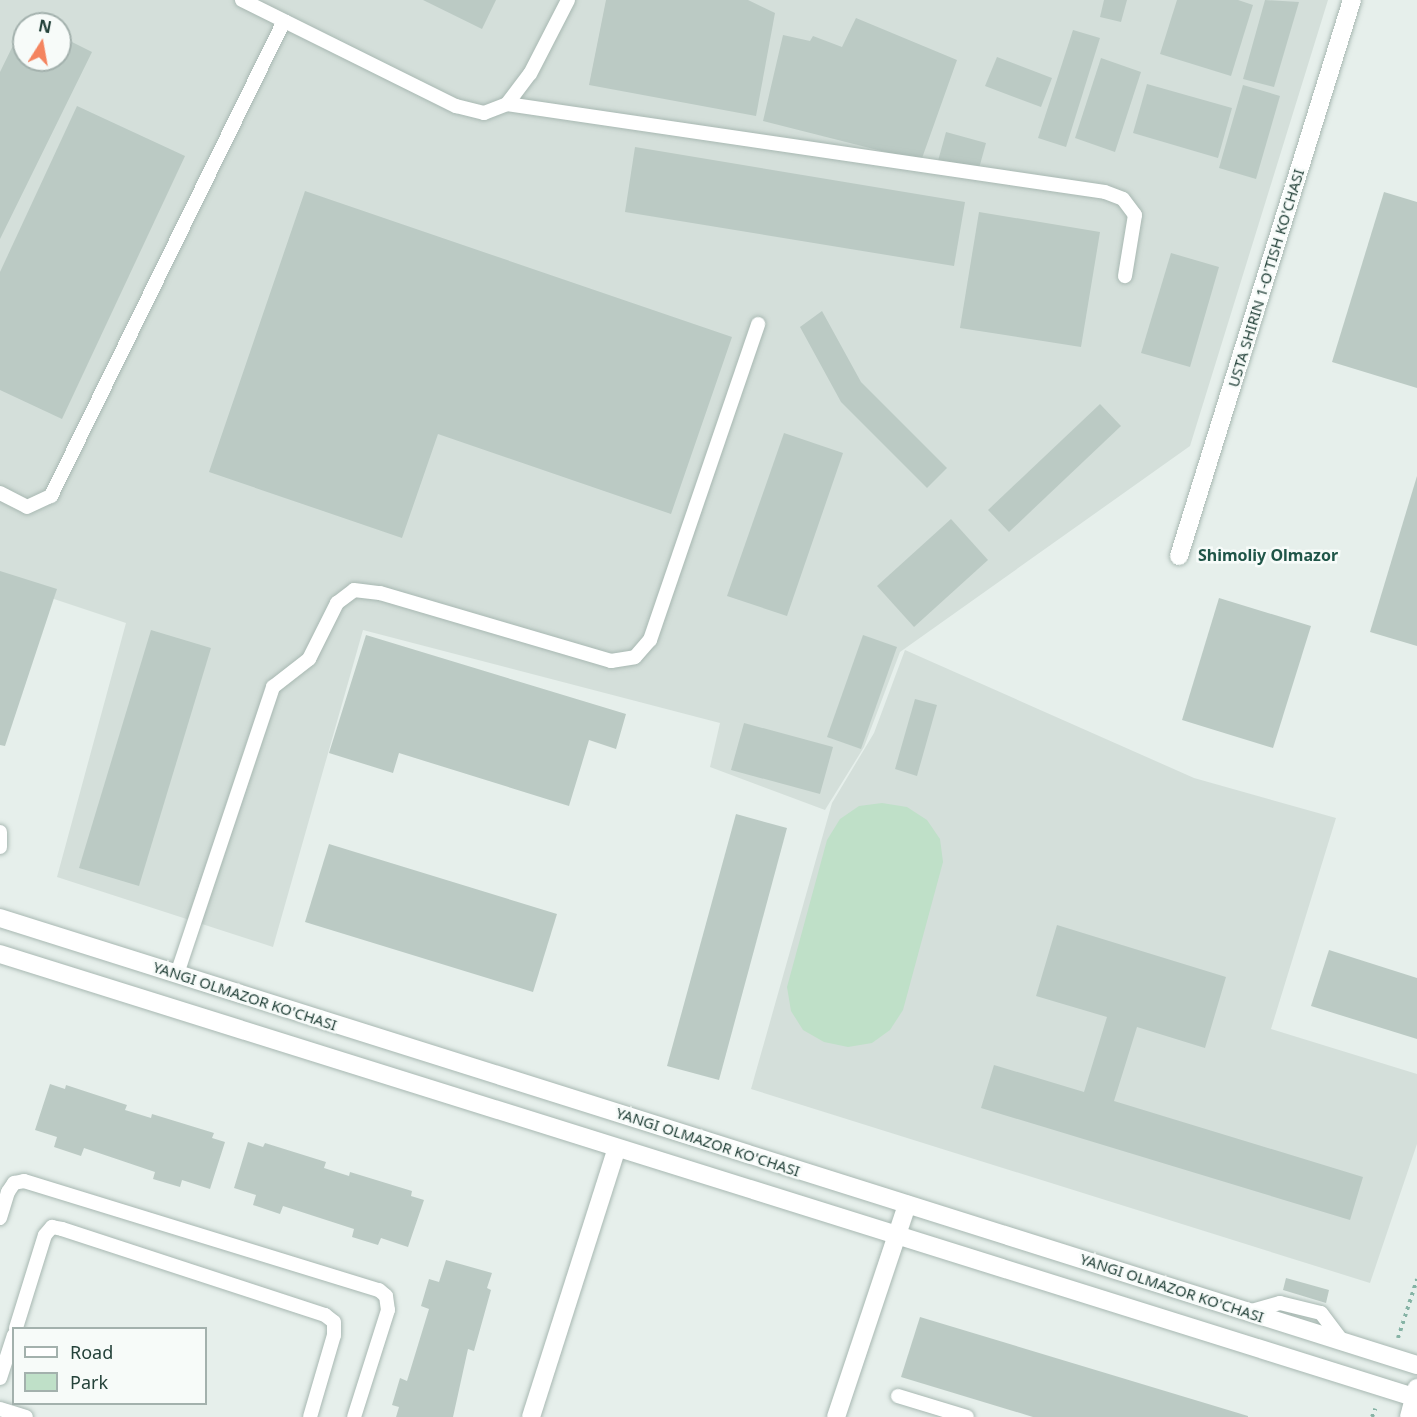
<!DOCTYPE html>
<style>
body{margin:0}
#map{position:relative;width:1417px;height:1417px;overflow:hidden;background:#e6efeb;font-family:"Noto Sans",sans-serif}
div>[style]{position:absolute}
.built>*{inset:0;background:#d4dfda}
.green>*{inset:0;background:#bfe0c8}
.building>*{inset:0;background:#bbcac4}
.path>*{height:4px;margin-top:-2px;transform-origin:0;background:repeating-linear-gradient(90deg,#86b3a5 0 3px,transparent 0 7.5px)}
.roads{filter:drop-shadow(0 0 2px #a8b8b2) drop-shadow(0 0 2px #a8b8b2)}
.lane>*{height:14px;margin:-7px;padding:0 7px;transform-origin:7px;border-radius:7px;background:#fff}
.street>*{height:18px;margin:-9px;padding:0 9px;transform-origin:9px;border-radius:9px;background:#fff}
.secondary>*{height:18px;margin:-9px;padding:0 9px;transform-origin:9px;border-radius:9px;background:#fff}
span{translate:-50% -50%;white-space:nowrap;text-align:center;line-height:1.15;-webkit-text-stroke:5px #f7fbf9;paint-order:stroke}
.street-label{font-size:15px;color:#24423a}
.neighbourhood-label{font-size:16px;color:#1f5548;font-weight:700}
.legend{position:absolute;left:12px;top:1327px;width:195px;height:78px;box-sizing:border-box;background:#f7fbf9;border:2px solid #a3b1ad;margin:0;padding:8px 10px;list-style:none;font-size:18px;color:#24423a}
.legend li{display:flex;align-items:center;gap:12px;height:30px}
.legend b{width:30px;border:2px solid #a3b1ad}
.north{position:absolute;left:12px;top:12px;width:60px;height:60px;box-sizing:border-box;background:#f7fbf9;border:2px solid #a3b1ad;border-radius:50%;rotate:11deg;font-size:16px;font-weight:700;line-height:24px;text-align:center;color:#24423a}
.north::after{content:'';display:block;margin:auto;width:21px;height:27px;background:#f4845f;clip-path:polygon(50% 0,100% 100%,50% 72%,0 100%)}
</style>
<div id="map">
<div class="built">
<div style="clip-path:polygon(evenodd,0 0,1328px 0,1190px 446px,900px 652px,864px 747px,825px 810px,710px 767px,720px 723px,363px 630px,273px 947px,57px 877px,126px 623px,0 581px,0 0,24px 24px,60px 24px,60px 60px,24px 60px,24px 24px)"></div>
<div style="clip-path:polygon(905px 650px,1194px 778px,1336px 818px,1271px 1029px,1417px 1074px,1417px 1144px,1370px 1283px,751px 1089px,832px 803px,874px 733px)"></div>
</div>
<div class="green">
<div style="clip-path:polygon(882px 803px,907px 807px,927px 820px,940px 839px,943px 862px,903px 1010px,890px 1030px,872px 1043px,848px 1047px,824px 1042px,803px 1030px,791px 1011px,787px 987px,827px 840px,840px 819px,859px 806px)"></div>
</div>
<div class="building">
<div style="clip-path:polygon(423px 0,496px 0,482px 29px)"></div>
<div style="clip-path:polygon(606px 0,748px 0,775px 13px,756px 116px,589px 85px)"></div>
<div style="clip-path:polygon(1104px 0,1127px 0,1121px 22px,1100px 17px)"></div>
<div style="clip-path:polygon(1177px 0,1238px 0,1253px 5px,1231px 76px,1160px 54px)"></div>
<div style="clip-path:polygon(1265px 0,1299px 2px,1274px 87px,1243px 79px)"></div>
<div style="clip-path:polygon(856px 18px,957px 60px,921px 161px,763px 121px,783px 35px,810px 41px,813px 36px,842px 47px)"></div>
<div style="clip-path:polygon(26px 19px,36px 24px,24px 24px,24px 60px,60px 60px,60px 36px,92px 52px,0 239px,0 72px)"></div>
<div style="clip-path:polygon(1073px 30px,1100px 38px,1066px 147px,1038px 138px)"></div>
<div style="clip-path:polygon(997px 57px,1052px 78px,1041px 107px,985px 86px)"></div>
<div style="clip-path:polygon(1101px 58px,1141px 72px,1115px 152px,1075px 138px)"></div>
<div style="clip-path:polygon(1147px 84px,1232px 108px,1218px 158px,1133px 133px)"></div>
<div style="clip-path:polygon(1243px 85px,1280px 96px,1256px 179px,1219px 168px)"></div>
<div style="clip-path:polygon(77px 106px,185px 156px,62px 419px,0 390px,0 272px)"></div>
<div style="clip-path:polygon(946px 132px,986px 143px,978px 172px,938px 161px)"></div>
<div style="clip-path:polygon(635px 147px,965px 202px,954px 266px,625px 212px)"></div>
<div style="clip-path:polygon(305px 191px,732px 337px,671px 514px,438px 434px,402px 538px,209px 472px)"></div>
<div style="clip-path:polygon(1384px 192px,1417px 202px,1417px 388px,1332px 362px)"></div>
<div style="clip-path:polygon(979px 212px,1100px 232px,1081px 347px,960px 328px)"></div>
<div style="clip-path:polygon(1171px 253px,1219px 267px,1190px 367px,1141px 353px)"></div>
<div style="clip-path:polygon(822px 311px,861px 382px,947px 468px,927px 488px,841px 402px,800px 327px)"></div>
<div style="clip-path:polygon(1100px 404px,1121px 426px,1009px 532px,988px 510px)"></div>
<div style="clip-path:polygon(784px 433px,843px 453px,787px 616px,727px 596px)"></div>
<div style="clip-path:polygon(1417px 476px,1417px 646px,1370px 632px)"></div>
<div style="clip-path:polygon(951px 519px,988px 560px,914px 627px,877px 586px)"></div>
<div style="clip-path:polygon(0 571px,57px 589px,5px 746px,0 745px)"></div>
<div style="clip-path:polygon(1219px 598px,1311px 626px,1273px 748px,1182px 720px)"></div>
<div style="clip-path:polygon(151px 630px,211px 648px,139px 886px,79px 868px)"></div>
<div style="clip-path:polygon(366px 635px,626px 714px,616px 749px,589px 740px,569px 806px,399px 753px,393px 773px,329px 753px)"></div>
<div style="clip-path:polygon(863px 635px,897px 647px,861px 749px,827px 737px)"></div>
<div style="clip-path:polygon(915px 699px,937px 705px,917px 776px,895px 769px)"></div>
<div style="clip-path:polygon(744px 723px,833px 747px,820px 794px,731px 770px)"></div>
<div style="clip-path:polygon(736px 814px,787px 828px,719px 1080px,667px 1066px)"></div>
<div style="clip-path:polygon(329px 844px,557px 914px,533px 992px,305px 922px)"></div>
<div style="clip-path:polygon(1057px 925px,1226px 977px,1205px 1048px,1137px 1027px,1114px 1101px,1363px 1177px,1350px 1220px,981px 1108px,994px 1065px,1084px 1092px,1107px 1017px,1036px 996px)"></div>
<div style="clip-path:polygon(1329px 950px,1417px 978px,1417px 1039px,1311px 1006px)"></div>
<div style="clip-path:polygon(50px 1084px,65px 1089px,66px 1085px,127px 1105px,125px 1110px,151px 1118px,152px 1114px,214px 1133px,212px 1138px,225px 1142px,210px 1189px,182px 1180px,180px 1187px,153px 1179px,155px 1172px,84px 1148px,81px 1156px,54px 1147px,57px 1137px,35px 1130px)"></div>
<div style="clip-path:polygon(248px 1142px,263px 1147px,265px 1143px,326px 1162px,324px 1168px,349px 1176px,350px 1172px,412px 1191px,411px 1196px,424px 1200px,408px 1247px,381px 1238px,378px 1245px,352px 1237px,354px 1229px,283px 1206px,280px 1214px,253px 1205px,256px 1195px,234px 1188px)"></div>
<div style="clip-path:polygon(446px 1260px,492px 1273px,487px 1288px,491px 1290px,474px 1351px,468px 1349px,453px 1417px,396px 1417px,399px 1407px,392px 1405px,400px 1378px,407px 1381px,429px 1309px,421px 1306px,429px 1279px,439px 1282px)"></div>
<div style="clip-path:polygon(1286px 1278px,1329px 1290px,1326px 1303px,1283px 1290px)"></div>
<div style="clip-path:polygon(920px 1317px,1248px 1416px,1248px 1417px,1033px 1417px,901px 1377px)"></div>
</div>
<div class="path">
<div style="left:1398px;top:1338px;width:62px;rotate:-72.1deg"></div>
<div style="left:1372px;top:1417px;width:9px;rotate:-69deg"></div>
</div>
<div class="roads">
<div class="lane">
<div style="left:242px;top:0;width:239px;rotate:26.4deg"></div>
<div style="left:456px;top:106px;width:29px;rotate:14deg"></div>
<div style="left:484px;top:113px;width:25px;rotate:-21deg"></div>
<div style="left:507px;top:104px;width:38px;rotate:-53deg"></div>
<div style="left:530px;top:74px;width:83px;rotate:-62.8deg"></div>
<div style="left:507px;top:104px;width:604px;rotate:8.37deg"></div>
<div style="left:1105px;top:192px;width:19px;rotate:21deg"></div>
<div style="left:1123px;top:199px;width:20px;rotate:53deg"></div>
<div style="left:1135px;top:215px;width:62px;rotate:99.3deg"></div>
<div style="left:0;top:493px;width:30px;rotate:27deg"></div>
<div style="left:27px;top:507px;width:26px;rotate:-25deg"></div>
<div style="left:51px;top:496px;width:529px;rotate:-63.87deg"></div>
<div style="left:0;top:832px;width:15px;rotate:90deg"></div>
<div style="left:177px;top:974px;width:303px;rotate:-71.5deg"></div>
<div style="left:273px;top:687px;width:46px;rotate:-37.9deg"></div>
<div style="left:309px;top:659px;width:63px;rotate:-63.4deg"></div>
<div style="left:337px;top:603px;width:21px;rotate:-37deg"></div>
<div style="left:354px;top:590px;width:26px;rotate:7deg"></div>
<div style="left:380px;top:593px;width:241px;rotate:16.4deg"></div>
<div style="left:611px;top:661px;width:24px;rotate:-9deg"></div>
<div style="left:635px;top:657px;width:23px;rotate:-49deg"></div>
<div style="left:650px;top:640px;width:334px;rotate:-71.1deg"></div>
<div style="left:0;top:1218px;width:27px;rotate:-73deg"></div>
<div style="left:8px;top:1192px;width:11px;rotate:-56deg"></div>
<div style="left:14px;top:1183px;width:10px;rotate:-11deg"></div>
<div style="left:24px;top:1181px;width:371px;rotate:17.1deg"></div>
<div style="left:379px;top:1290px;width:9px;rotate:41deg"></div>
<div style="left:386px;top:1296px;width:14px;rotate:82deg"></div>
<div style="left:388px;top:1310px;width:112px;rotate:107.6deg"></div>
<div style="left:1248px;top:1312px;width:33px;rotate:-16deg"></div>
<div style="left:1280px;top:1303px;width:42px;rotate:13.7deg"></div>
<div style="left:1321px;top:1313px;width:36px;rotate:53deg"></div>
<div style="left:16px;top:1328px;width:97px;rotate:-72.7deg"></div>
<div style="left:45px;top:1235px;width:11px;rotate:-49deg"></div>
<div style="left:52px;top:1227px;width:10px;rotate:11deg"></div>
<div style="left:62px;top:1229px;width:277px;rotate:18.1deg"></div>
<div style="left:325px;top:1315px;width:11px;rotate:38deg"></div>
<div style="left:334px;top:1322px;width:13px;rotate:90deg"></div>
<div style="left:334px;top:1335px;width:85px;rotate:106.3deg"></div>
<div style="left:0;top:1378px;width:45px;rotate:-72deg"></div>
<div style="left:898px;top:1396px;width:72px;rotate:16.9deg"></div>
<div style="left:0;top:1409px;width:27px;rotate:17deg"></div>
</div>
<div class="street">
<div style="left:1179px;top:556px;width:582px;rotate:-72.72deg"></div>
<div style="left:531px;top:1417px;width:282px;rotate:-72.3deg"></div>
<div style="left:836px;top:1417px;width:224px;rotate:-71.5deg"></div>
</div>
<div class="secondary">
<div style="left:0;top:918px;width:1486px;rotate:17.51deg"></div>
<div style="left:0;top:954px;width:1485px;rotate:17.4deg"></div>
<div style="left:1409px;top:1417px;width:30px;rotate:-75deg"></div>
</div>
</div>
<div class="street-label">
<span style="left:1266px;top:278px;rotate:-73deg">USTA SHIRIN 1-O'TISH KO'CHASI</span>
<span style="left:245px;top:996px;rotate:18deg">YANGI OLMAZOR KO'CHASI</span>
<span style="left:708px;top:1142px;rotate:18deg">YANGI OLMAZOR KO'CHASI</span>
<span style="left:1172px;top:1288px;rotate:18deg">YANGI OLMAZOR KO'CHASI</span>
</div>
<div class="neighbourhood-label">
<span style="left:1268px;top:555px">Shimoliy Olmazor</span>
</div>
<ul class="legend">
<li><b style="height:8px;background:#fff"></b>Road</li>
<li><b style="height:16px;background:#bfe0c8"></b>Park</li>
</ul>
<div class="north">N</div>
</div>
